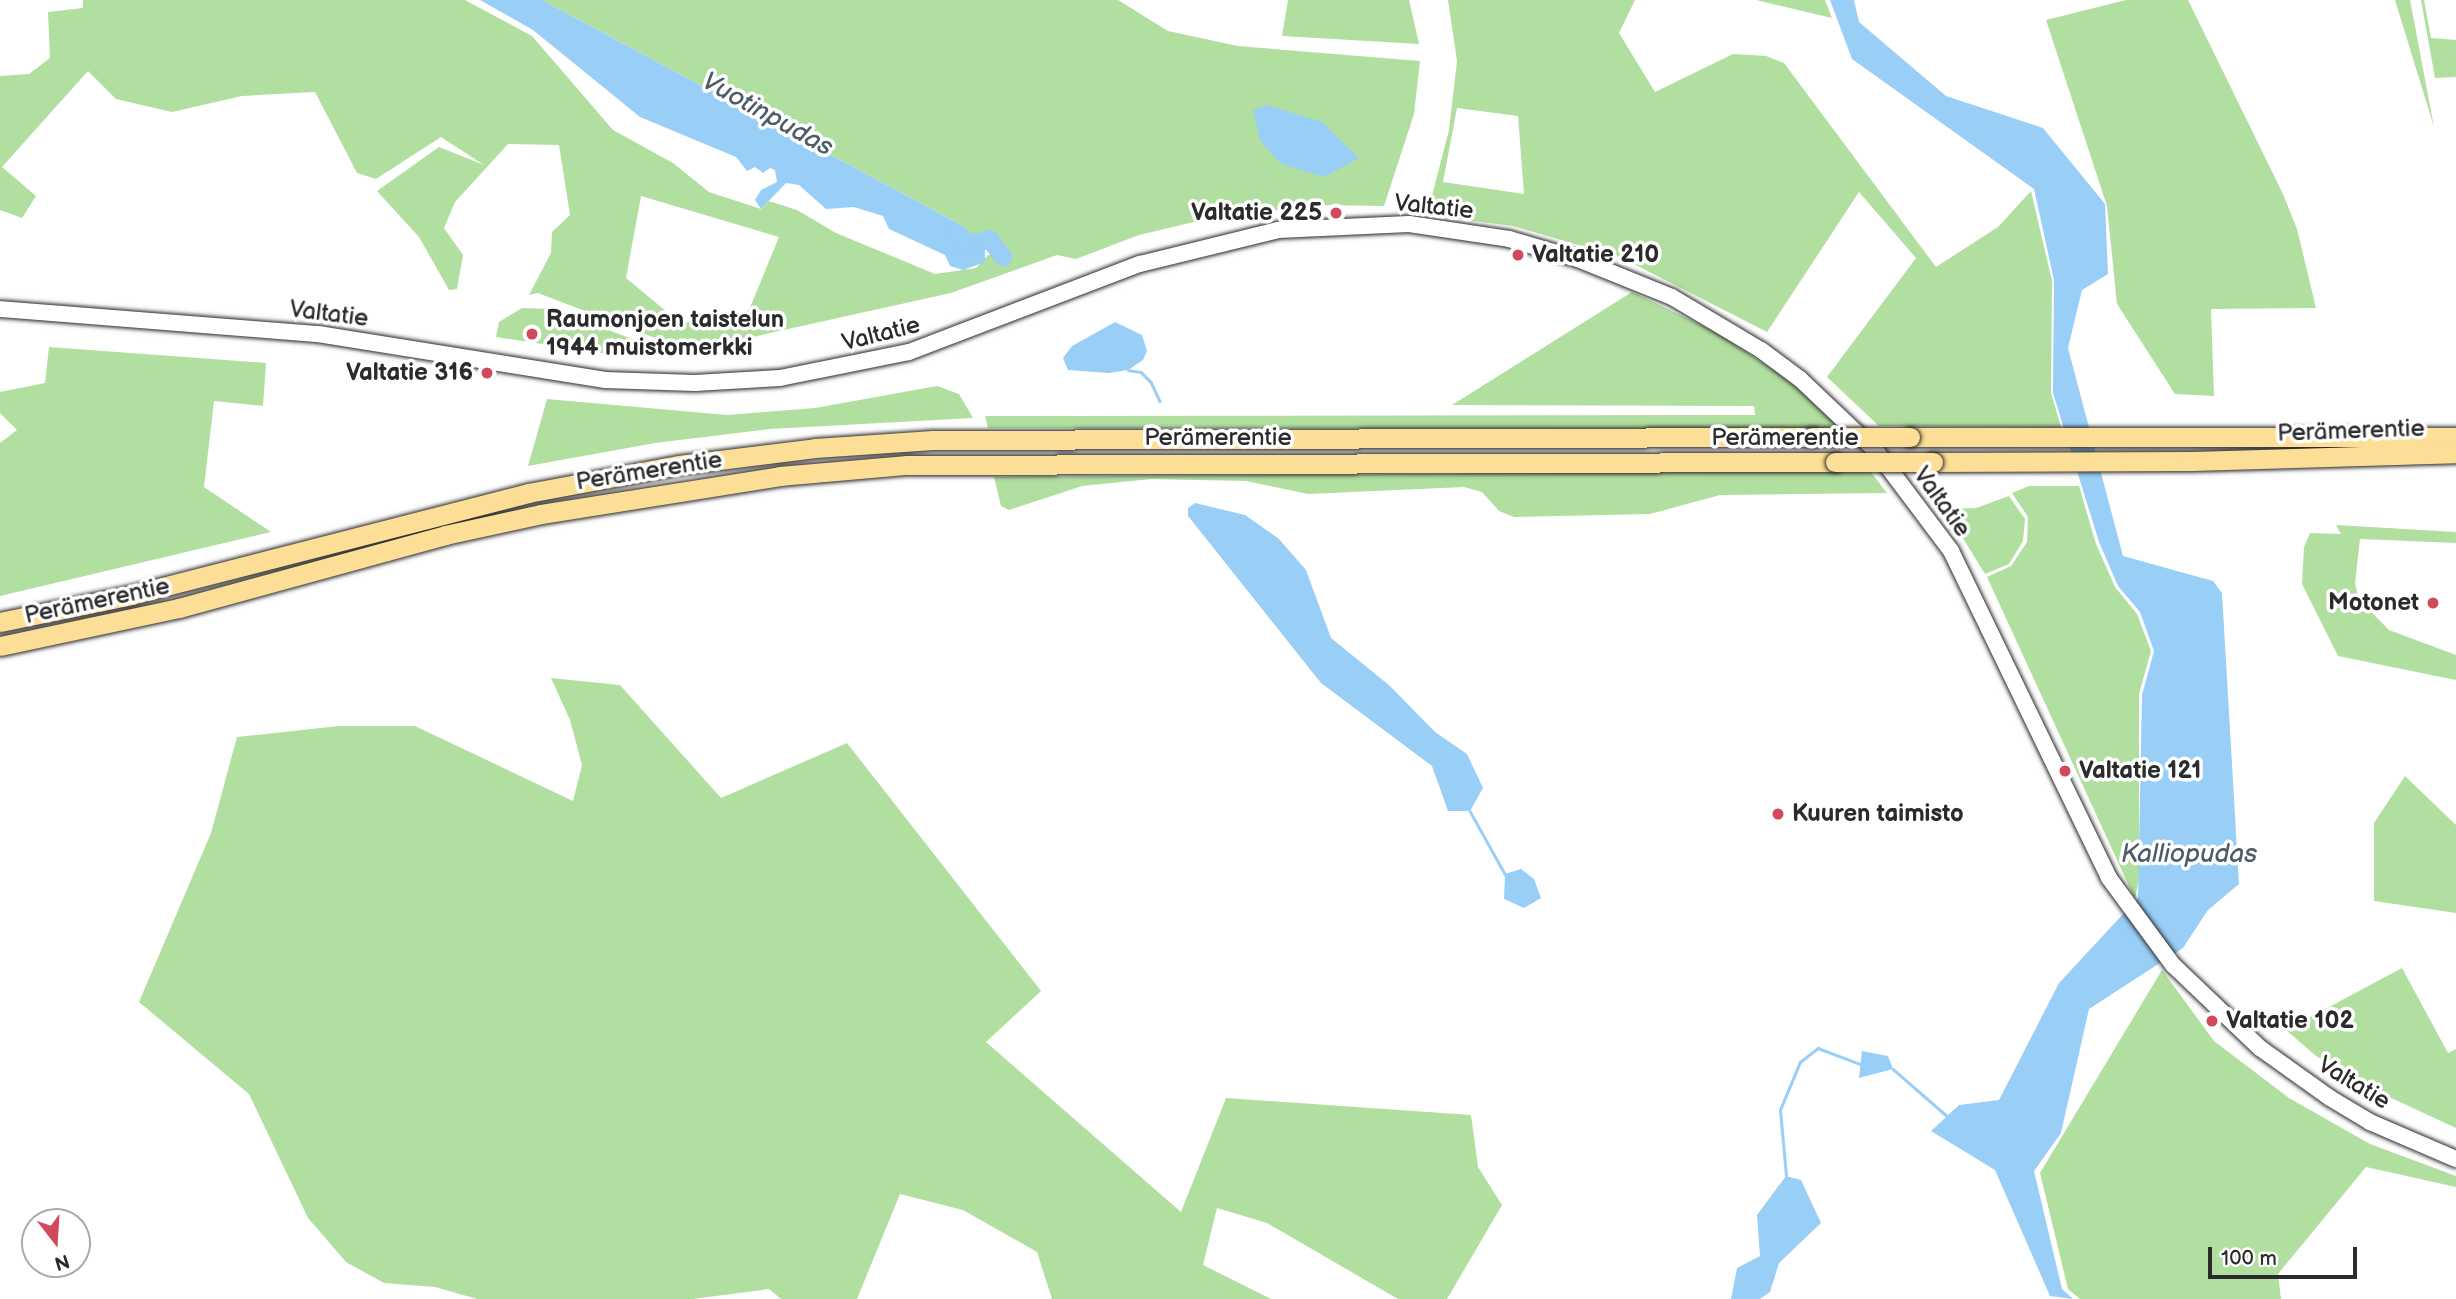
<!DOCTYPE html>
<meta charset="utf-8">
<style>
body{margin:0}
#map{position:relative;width:2456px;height:1299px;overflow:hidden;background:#fff;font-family:"Balsamiq Sans",sans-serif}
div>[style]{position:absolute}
.green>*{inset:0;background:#b1df9f}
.water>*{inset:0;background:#99cef7}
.stream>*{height:2.5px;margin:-1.25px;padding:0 1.25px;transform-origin:1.25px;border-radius:1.25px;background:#99cef7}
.river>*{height:18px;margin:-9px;padding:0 9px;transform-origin:9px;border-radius:9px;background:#99cef7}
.roads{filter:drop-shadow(0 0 2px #2b2b2b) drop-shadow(0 0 2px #2b2b2b)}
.secondary>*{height:16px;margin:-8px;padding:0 8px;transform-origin:8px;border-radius:8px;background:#fff}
.highway>*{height:19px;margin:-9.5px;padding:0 9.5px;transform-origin:9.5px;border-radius:9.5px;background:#fdde96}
.bridges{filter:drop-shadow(0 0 2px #2b2b2b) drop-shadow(0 0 2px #2b2b2b)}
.highway-bridge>*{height:19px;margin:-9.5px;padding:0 9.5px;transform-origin:9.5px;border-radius:9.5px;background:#fdde96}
.dots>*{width:19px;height:19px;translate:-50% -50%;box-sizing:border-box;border:4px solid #fff;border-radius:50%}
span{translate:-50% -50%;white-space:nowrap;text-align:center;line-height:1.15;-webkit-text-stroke:7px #fff;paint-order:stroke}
.street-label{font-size:24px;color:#2b2b2b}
.poi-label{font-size:24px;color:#2b2b2b;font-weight:700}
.right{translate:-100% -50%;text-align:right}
.left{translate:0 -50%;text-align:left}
.water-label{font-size:26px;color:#4c5c68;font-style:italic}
.north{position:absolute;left:21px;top:1208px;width:70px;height:70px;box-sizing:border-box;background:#fff;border:2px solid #aaa;border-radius:50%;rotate:163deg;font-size:19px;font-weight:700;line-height:28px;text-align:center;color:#2b2b2b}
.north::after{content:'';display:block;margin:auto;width:24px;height:32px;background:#d1495b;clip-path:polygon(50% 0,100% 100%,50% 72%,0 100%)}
.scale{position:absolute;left:2208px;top:1247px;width:149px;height:32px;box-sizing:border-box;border:4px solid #2b2b2b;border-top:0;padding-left:9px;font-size:21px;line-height:24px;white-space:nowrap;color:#2b2b2b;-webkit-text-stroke:5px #fff;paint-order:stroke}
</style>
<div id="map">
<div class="green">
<div style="clip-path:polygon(evenodd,83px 0,465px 0,532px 36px,613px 130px,673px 163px,709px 192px,761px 209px,769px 201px,797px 210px,836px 233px,935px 274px,976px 268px,988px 255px,1003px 256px,989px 239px,977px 243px,963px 226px,542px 0,1118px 0,1168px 31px,1238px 46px,1420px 61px,1414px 114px,1384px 206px,1319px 205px,1206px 219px,1139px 235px,1076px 259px,1057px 255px,951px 293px,689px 351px,538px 293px,529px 295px,551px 253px,552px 232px,570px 215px,559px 145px,508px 144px,455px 202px,444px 228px,463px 255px,457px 289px,449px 290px,419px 237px,377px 191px,439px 147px,484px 165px,441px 137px,376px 179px,357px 173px,315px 92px,242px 96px,172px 112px,116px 99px,88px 71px,2px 167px,36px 196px,22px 218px,0 210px,0 76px,29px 74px,50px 58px,48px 12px,83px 8px,83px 0,641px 196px,779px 237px,749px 310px,713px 322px,679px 322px,626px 278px,641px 196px)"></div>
<div style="clip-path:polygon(1288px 0,1409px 0,1419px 44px,1282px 36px)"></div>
<div style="clip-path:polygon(evenodd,1448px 0,1635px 0,1619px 33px,1655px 92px,1733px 54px,1766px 56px,1784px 63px,1936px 267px,1998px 227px,2031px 191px,2052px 281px,2051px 393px,2061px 427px,1879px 426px,1827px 377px,1916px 258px,1859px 192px,1767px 332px,1620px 257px,1513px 226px,1427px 215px,1449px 130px,1457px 61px,1448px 0,1457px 108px,1518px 116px,1524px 194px,1443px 182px,1457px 108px)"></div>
<div style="clip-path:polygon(1756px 0,1825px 0,1832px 18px)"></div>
<div style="clip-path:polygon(2126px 0,2188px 0,2283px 194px,2297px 229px,2316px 308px,2211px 309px,2214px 396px,2175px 394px,2117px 304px,2107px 206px,2046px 20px)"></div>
<div style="clip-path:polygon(2395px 0,2410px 0,2434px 127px)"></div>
<div style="clip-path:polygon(2421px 0,2424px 0,2431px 38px,2456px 40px,2456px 77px,2435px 78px)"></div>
<div style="clip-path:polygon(1632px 292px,1714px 331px,1801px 388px,1841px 429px,988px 428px,985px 416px,1755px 415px,1754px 406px,1452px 405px)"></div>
<div style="clip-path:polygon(522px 308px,552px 309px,651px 346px,653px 351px,650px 355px,621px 356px,496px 337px,499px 322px)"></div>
<div style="clip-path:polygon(49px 347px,266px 363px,263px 406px,214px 401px,204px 487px,271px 532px,0 596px,0 443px,17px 430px,0 413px,0 392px,45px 383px)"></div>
<div style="clip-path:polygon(937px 386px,959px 394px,973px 418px,770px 429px,655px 443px,528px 466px,547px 399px,727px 415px,815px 408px)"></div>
<div style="clip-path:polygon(1870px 471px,1887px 493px,1720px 495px,1650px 514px,1514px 517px,1499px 511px,1482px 492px,1464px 487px,1308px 494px,1246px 481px,1151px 479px,1082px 486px,1009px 510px,1001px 506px,994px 477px)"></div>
<div style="clip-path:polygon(2029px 486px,2079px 486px,2096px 544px,2115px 587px,2137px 614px,2151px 651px,2139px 694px,2139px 879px,2135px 899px,1987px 577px,2011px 566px,2027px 542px,2028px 517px,2012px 493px)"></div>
<div style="clip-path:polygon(2009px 496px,2025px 519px,2023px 541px,2009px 564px,1985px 574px,1945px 509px,1976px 508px)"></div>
<div style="clip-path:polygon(2336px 525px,2456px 532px,2456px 543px,2360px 539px,2355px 583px,2359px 600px,2389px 630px,2456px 655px,2456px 680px,2338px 656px,2302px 584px,2304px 547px,2310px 533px,2341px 534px)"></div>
<div style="clip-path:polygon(551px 678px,620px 685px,721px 798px,847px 743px,1041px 991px,986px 1042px,1181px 1212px,1226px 1098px,1471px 1115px,1478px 1167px,1502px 1205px,1447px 1299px,1398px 1299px,1267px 1223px,1217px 1208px,1203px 1265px,1271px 1299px,1052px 1299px,1037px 1252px,963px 1210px,900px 1194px,857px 1299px,781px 1299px,769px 1289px,693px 1299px,477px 1299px,435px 1287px,384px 1283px,346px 1262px,308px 1218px,249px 1094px,139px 1002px,211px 833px,237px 737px,339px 726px,415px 726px,573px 801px,582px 765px,570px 720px)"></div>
<div style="clip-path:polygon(2405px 776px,2456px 825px,2456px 913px,2374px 901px,2374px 823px)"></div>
<div style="clip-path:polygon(2402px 968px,2448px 1053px,2456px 1049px,2456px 1128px,2374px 1090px,2316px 1056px,2286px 1030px)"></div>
<div style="clip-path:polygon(2162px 970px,2214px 1041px,2289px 1098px,2370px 1144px,2456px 1176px,2456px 1187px,2366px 1167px,2278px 1274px,2281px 1299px,2080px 1299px,2068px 1289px,2040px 1173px)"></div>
</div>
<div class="water">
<div style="clip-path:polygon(480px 0,542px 0,963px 226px,985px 249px,985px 262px,963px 270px,950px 266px,945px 255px,889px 229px,883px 216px,854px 207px,826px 209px,799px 185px,786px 183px,761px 209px,755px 200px,761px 190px,777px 182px,775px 170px,770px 168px,763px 173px,755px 167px,747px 171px,736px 157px,640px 117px,533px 30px)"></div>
<div style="clip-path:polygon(1830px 0,1854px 0,1859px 22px,1946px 96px,2043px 128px,2105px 204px,2108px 274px,2082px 290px,2068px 348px,2123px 556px,2213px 581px,2222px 593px,2239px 884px,2208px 910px,2183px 948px,2089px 1009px,2061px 1133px,2034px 1171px,2062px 1289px,2073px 1299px,2050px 1296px,1995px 1170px,1931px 1131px,1959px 1105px,1999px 1100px,2059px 983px,2138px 898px,2142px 695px,2154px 651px,2140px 612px,2118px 586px,2099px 542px,2053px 393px,2054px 280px,2034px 189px,1852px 59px)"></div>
<div style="clip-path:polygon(1268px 105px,1322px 122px,1359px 158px,1324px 177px,1281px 164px,1260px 140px,1253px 110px)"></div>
<div style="clip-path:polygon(1115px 322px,1142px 335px,1147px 351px,1143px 360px,1128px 370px,1109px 373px,1068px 370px,1063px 358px,1072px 346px)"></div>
<div style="clip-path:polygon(1195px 503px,1245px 515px,1279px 539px,1306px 570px,1331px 638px,1390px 686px,1435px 732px,1467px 754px,1483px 788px,1470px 811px,1448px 811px,1432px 766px,1321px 683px,1188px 516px,1188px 508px)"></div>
<div style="clip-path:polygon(1521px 869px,1534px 879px,1541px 898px,1524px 908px,1504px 899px,1505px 874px)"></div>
<div style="clip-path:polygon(1862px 1051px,1888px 1056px,1893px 1069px,1859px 1078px)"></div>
<div style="clip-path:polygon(1786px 1176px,1801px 1180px,1821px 1223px,1779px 1263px,1770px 1292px,1760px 1299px,1731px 1299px,1737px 1268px,1760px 1256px,1757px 1215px)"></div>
</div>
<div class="stream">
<div style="left:1128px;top:370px;width:13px;rotate:9deg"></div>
<div style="left:1141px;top:372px;width:14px;rotate:45deg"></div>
<div style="left:1151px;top:382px;width:21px;rotate:65deg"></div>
<div style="left:1470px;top:811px;width:72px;rotate:60.9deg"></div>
<div style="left:1893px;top:1069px;width:72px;rotate:41deg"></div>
<div style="left:1786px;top:1176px;width:66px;rotate:-95.2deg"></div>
<div style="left:1780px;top:1110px;width:52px;rotate:-67.4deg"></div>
<div style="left:1800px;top:1062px;width:23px;rotate:-38deg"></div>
<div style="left:1818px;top:1048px;width:45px;rotate:20.9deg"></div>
</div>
<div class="river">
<div style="left:953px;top:238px;width:25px;rotate:12deg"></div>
<div style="left:977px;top:243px;width:13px;rotate:-18deg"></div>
<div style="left:989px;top:239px;width:23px;rotate:52deg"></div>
</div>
<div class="roads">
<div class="secondary">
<div style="left:0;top:309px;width:319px;rotate:4.5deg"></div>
<div style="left:318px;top:334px;width:291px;rotate:9.1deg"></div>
<div style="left:605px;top:380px;width:90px;rotate:1.9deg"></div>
<div style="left:695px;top:383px;width:85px;rotate:-3.4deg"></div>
<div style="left:780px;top:378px;width:132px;rotate:-11.4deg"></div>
<div style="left:909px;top:352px;width:247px;rotate:-20.9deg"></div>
<div style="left:1140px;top:264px;width:142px;rotate:-13.8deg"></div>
<div style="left:1278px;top:230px;width:131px;rotate:-2.6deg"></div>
<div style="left:1409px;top:224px;width:101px;rotate:8.5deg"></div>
<div style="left:1509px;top:239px;width:72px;rotate:16.2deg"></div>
<div style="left:1578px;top:259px;width:101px;rotate:22deg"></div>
<div style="left:1672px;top:297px;width:104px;rotate:30.8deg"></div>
<div style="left:1761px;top:350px;width:49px;rotate:36.6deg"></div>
<div style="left:1800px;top:379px;width:105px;rotate:43.5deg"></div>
<div style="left:1876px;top:451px;width:125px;rotate:53.1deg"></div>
<div style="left:1951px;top:551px;width:363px;rotate:64.2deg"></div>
<div style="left:2109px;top:878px;width:108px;rotate:53.7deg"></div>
<div style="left:2173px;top:965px;width:120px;rotate:43.7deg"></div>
<div style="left:2260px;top:1048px;width:86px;rotate:35.5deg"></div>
<div style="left:2330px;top:1098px;width:47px;rotate:31deg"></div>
<div style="left:2370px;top:1122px;width:94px;rotate:23.3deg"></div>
</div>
<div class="highway">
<div style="left:1910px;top:437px;width:546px"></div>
<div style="left:1933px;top:462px;width:259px;rotate:-0.2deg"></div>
<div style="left:2192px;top:461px;width:264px;rotate:-1.7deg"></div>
<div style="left:0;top:622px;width:134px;rotate:-11.6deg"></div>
<div style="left:131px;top:595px;width:410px;rotate:-14.4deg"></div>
<div style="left:528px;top:493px;width:154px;rotate:-10.5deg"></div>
<div style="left:679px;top:465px;width:137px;rotate:-7.1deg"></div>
<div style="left:815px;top:448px;width:118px;rotate:-3.9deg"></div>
<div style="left:933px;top:440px;width:879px;rotate:-0.2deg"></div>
<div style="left:0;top:646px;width:183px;rotate:-12deg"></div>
<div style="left:179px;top:608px;width:276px;rotate:-15.3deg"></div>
<div style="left:445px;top:535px;width:98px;rotate:-12.3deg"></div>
<div style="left:541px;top:514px;width:242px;rotate:-9deg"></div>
<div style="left:780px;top:476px;width:127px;rotate:-5deg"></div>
<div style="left:907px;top:465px;width:928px;rotate:-0.19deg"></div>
</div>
</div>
<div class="bridges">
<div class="highway-bridge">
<div style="left:1812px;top:437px;width:98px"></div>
<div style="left:1835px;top:462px;width:98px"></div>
</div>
</div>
<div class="dots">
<div style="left:1336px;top:213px;background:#d1495b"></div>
<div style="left:1518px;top:255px;background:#d1495b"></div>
<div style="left:532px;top:334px;background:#d1495b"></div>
<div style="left:487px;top:373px;background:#d1495b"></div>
<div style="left:2433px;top:603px;background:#d1495b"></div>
<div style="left:2065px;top:771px;background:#d1495b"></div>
<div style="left:1778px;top:814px;background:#d1495b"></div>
<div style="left:2212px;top:1021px;background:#d1495b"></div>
</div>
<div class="street-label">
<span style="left:1434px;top:207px;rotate:6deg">Valtatie</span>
<span style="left:329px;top:314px;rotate:7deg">Valtatie</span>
<span style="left:881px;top:334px;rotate:-14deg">Valtatie</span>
<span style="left:2351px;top:431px;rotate:-2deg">Perämerentie</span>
<span style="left:1218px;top:438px">Perämerentie</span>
<span style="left:1785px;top:438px">Perämerentie</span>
<span style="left:649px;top:471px;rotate:-9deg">Perämerentie</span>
<span style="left:1942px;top:502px;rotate:54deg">Valtatie</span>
<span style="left:97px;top:601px;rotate:-12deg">Perämerentie</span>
<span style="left:2354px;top:1083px;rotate:31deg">Valtatie</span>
</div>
<div class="poi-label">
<span class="right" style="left:1322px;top:213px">Valtatie 225</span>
<span class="left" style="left:1532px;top:255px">Valtatie 210</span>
<span class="left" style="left:546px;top:334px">Raumonjoen taistelun<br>1944 muistomerkki</span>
<span class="right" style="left:473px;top:373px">Valtatie 316</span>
<span class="right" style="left:2419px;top:603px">Motonet</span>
<span class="left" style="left:2079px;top:771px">Valtatie 121</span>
<span class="left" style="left:1792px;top:814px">Kuuren taimisto</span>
<span class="left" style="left:2226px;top:1021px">Valtatie 102</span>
</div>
<div class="water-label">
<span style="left:767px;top:115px;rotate:29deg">Vuotinpudas</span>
<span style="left:2189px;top:855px">Kalliopudas</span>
</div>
<div class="north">N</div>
<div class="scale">100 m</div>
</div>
